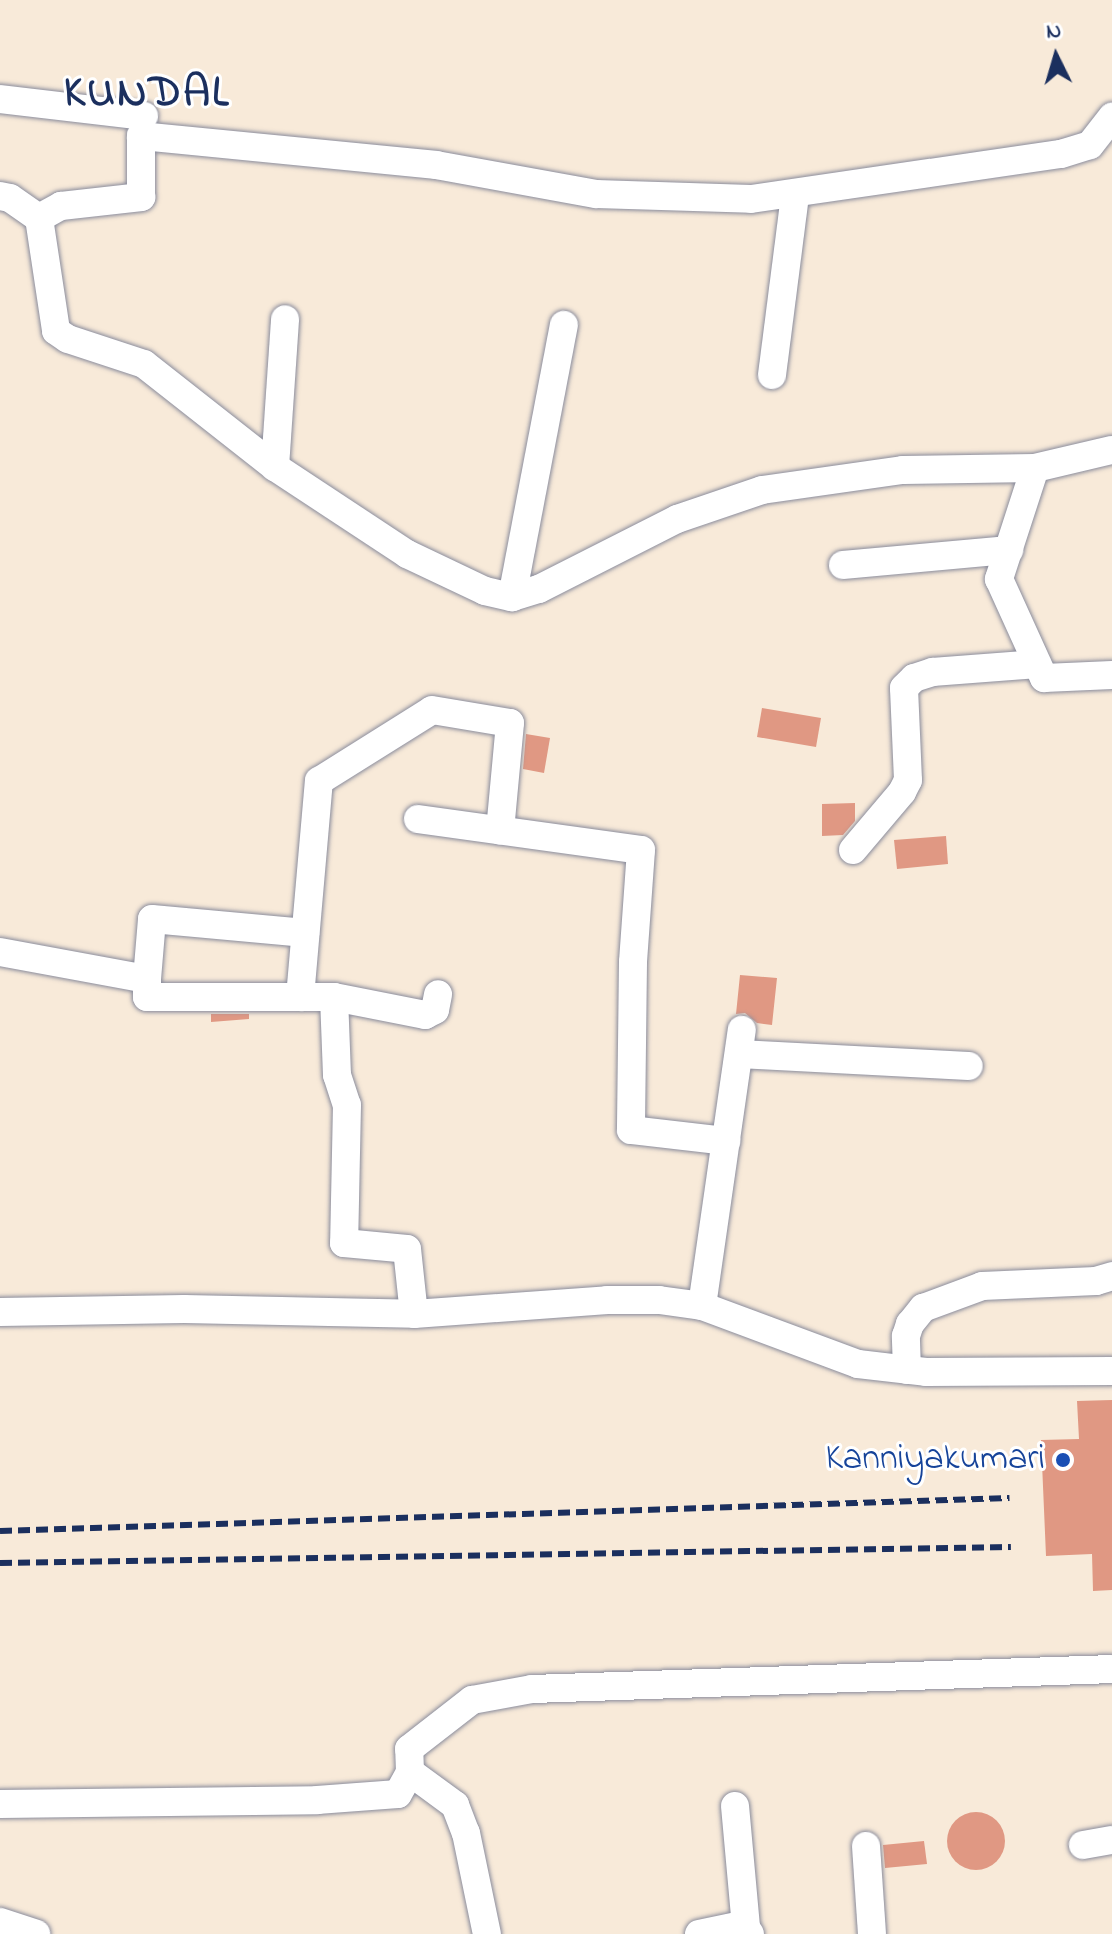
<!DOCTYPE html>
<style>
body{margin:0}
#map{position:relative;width:1112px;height:1934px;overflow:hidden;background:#f8ead9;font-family:"Indie Flower",sans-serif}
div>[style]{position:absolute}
.building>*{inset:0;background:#e09883}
.round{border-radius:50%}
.roads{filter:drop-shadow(0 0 2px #8a8c9c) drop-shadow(0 0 2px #8a8c9c)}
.minor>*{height:28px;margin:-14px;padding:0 14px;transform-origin:14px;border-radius:14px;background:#fff}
.rail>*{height:6px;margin-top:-3px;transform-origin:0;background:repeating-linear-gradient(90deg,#1b2f5e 0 12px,transparent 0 18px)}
.dots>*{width:22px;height:22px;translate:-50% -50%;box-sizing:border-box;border:4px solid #fff;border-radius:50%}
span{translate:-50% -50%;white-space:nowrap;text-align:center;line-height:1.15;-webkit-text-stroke:6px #fff;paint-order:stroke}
.transit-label{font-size:36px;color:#164399}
.right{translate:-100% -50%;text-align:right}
.district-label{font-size:44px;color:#1b2f5e;font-weight:700;letter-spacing:2px}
.north{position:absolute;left:1016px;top:16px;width:80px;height:80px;-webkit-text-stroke:6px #fff;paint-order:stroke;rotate:355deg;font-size:22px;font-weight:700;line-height:32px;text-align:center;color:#1b2f5e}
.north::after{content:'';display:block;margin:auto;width:28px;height:36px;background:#1b2f5e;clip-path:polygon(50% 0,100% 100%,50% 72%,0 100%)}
</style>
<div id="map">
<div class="building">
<div style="clip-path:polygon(762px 708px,821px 718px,816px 747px,757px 737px)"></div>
<div style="clip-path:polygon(526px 734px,550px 738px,544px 773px,523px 769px)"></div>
<div style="clip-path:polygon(855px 803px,855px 821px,843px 835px,822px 836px,822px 804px)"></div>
<div style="clip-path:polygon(946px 836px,948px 864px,897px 869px,894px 840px)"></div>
<div style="clip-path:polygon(740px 975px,777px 978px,772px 1025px,757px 1023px,745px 1013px,736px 1014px)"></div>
<div style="clip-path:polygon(211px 1014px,249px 1014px,249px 1019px,211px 1022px)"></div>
<div style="clip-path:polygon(1112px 1400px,1112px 1590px,1093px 1591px,1092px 1554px,1046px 1556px,1041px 1440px,1079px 1439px,1077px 1401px)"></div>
<div class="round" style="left:947px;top:1812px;width:58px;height:58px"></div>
<div style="clip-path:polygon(924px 1841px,927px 1864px,885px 1868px,883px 1845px)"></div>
</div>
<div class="roads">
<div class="minor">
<div style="left:0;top:99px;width:145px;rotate:6.7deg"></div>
<div style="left:0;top:196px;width:10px;rotate:11deg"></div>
<div style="left:10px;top:198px;width:35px;rotate:35deg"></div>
<div style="left:39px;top:218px;width:114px;rotate:81.4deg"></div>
<div style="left:56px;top:331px;width:14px;rotate:34deg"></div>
<div style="left:68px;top:339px;width:80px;rotate:18.2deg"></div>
<div style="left:144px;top:364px;width:167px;rotate:38.2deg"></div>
<div style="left:275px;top:467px;width:158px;rotate:33.4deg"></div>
<div style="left:407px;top:554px;width:86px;rotate:25.4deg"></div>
<div style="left:485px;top:591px;width:28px;rotate:13deg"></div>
<div style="left:512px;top:597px;width:28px;rotate:-17deg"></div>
<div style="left:539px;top:589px;width:155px;rotate:-26.9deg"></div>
<div style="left:677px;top:519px;width:90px;rotate:-18.8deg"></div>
<div style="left:762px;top:490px;width:142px;rotate:-8.1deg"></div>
<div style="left:903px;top:470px;width:132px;rotate:-0.9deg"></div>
<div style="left:1035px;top:468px;width:79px;rotate:-13.2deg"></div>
<div style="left:39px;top:218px;width:25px;rotate:-29deg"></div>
<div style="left:61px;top:206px;width:81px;rotate:-6.4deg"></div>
<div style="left:141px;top:197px;width:61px;rotate:-90deg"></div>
<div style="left:141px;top:136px;width:296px;rotate:5.6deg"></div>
<div style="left:436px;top:165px;width:163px;rotate:10.3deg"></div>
<div style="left:596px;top:194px;width:155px;rotate:1.8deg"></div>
<div style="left:751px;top:199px;width:313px;rotate:-8.3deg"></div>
<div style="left:1061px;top:154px;width:30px;rotate:-17deg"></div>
<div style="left:1090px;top:145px;width:36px;rotate:-52deg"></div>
<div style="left:772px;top:375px;width:181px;rotate:-82.7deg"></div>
<div style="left:275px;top:467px;width:148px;rotate:-86.1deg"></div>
<div style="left:1035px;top:468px;width:117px;rotate:108deg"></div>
<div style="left:999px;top:579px;width:109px;rotate:65.6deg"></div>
<div style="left:1044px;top:678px;width:68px;rotate:-2.5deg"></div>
<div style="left:843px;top:565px;width:167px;rotate:-5.2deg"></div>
<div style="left:512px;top:597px;width:277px;rotate:-79.2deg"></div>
<div style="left:418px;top:819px;width:225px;rotate:7.9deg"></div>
<div style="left:641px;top:850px;width:112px;rotate:94.1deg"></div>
<div style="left:633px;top:962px;width:168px;rotate:90.7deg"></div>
<div style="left:631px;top:1130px;width:96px;rotate:6.6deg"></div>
<div style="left:853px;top:850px;width:76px;rotate:-49.8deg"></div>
<div style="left:902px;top:792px;width:13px;rotate:-63deg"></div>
<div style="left:908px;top:780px;width:92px;rotate:-92.5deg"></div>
<div style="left:904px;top:688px;width:14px;rotate:-45deg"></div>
<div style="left:914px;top:678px;width:20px;rotate:-18deg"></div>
<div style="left:933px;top:672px;width:104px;rotate:-4.4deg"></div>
<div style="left:0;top:952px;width:149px;rotate:10.4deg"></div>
<div style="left:147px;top:979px;width:18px;rotate:90deg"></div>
<div style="left:147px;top:997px;width:187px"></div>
<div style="left:334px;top:997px;width:78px;rotate:87.8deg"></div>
<div style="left:337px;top:1075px;width:32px;rotate:72deg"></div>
<div style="left:347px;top:1105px;width:138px;rotate:91.2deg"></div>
<div style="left:344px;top:1243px;width:63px;rotate:5.4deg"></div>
<div style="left:407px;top:1249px;width:65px;rotate:83.9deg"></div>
<div style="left:147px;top:979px;width:60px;rotate:-85.2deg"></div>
<div style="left:152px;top:919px;width:154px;rotate:5.2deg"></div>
<div style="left:300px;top:997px;width:217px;rotate:-85deg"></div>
<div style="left:319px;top:781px;width:133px;rotate:-32.1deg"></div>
<div style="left:432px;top:710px;width:79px;rotate:9.5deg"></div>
<div style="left:510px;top:723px;width:108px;rotate:95.3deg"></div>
<div style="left:334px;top:997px;width:93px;rotate:11.2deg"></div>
<div style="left:425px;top:1015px;width:11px;rotate:-27deg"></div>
<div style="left:435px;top:1010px;width:16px;rotate:-79deg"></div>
<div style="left:739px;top:1054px;width:230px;rotate:3deg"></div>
<div style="left:702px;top:1306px;width:279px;rotate:-81.8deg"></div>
<div style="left:0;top:1312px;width:184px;rotate:-0.9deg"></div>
<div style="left:184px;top:1309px;width:230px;rotate:1.2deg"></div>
<div style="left:414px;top:1314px;width:194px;rotate:-4.1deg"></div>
<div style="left:607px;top:1300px;width:52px"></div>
<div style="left:659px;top:1300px;width:43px;rotate:7.9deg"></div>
<div style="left:702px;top:1306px;width:166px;rotate:20.4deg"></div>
<div style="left:858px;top:1364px;width:68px;rotate:6.7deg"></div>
<div style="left:926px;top:1372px;width:186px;rotate:-0.3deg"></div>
<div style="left:907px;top:1370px;width:34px;rotate:-92deg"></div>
<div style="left:906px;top:1336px;width:13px;rotate:-72deg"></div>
<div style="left:910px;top:1324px;width:21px;rotate:-51deg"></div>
<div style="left:923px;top:1308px;width:63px;rotate:-20.4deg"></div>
<div style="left:982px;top:1286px;width:114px;rotate:-2.5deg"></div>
<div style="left:1096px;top:1281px;width:17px;rotate:-17deg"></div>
<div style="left:410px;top:1772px;width:56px;rotate:36.3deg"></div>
<div style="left:455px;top:1805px;width:30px;rotate:69deg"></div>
<div style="left:466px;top:1833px;width:103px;rotate:78.3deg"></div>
<div style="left:0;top:1804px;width:317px;rotate:-0.7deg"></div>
<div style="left:317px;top:1800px;width:81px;rotate:-4.2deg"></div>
<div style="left:398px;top:1794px;width:25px;rotate:-61deg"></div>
<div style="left:410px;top:1772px;width:23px;rotate:-92deg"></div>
<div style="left:409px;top:1749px;width:80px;rotate:-37.9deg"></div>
<div style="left:472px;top:1700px;width:61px;rotate:-10.4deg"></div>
<div style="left:532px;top:1689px;width:580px;rotate:-1.97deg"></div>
<div style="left:735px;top:1806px;width:122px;rotate:84.8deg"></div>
<div style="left:1083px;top:1845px;width:29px;rotate:-10deg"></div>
<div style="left:866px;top:1846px;width:88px;rotate:86.1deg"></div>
<div style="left:0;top:1922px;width:38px;rotate:18deg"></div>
<div style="left:699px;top:1934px;width:39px;rotate:-12deg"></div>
<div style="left:737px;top:1926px;width:9px;rotate:13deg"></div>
<div style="left:746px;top:1928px;width:7px;rotate:56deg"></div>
</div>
</div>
<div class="rail">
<div style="left:0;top:1531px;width:1010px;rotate:-1.87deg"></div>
<div style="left:0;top:1563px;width:1011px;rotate:-0.91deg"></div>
</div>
<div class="dots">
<div style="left:1063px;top:1460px;background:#1a4fb4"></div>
</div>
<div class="transit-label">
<span class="right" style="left:1045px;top:1460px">Kanniyakumari</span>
</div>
<div class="district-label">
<span style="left:147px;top:94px">KUNDAL</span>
</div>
<div class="north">N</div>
</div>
